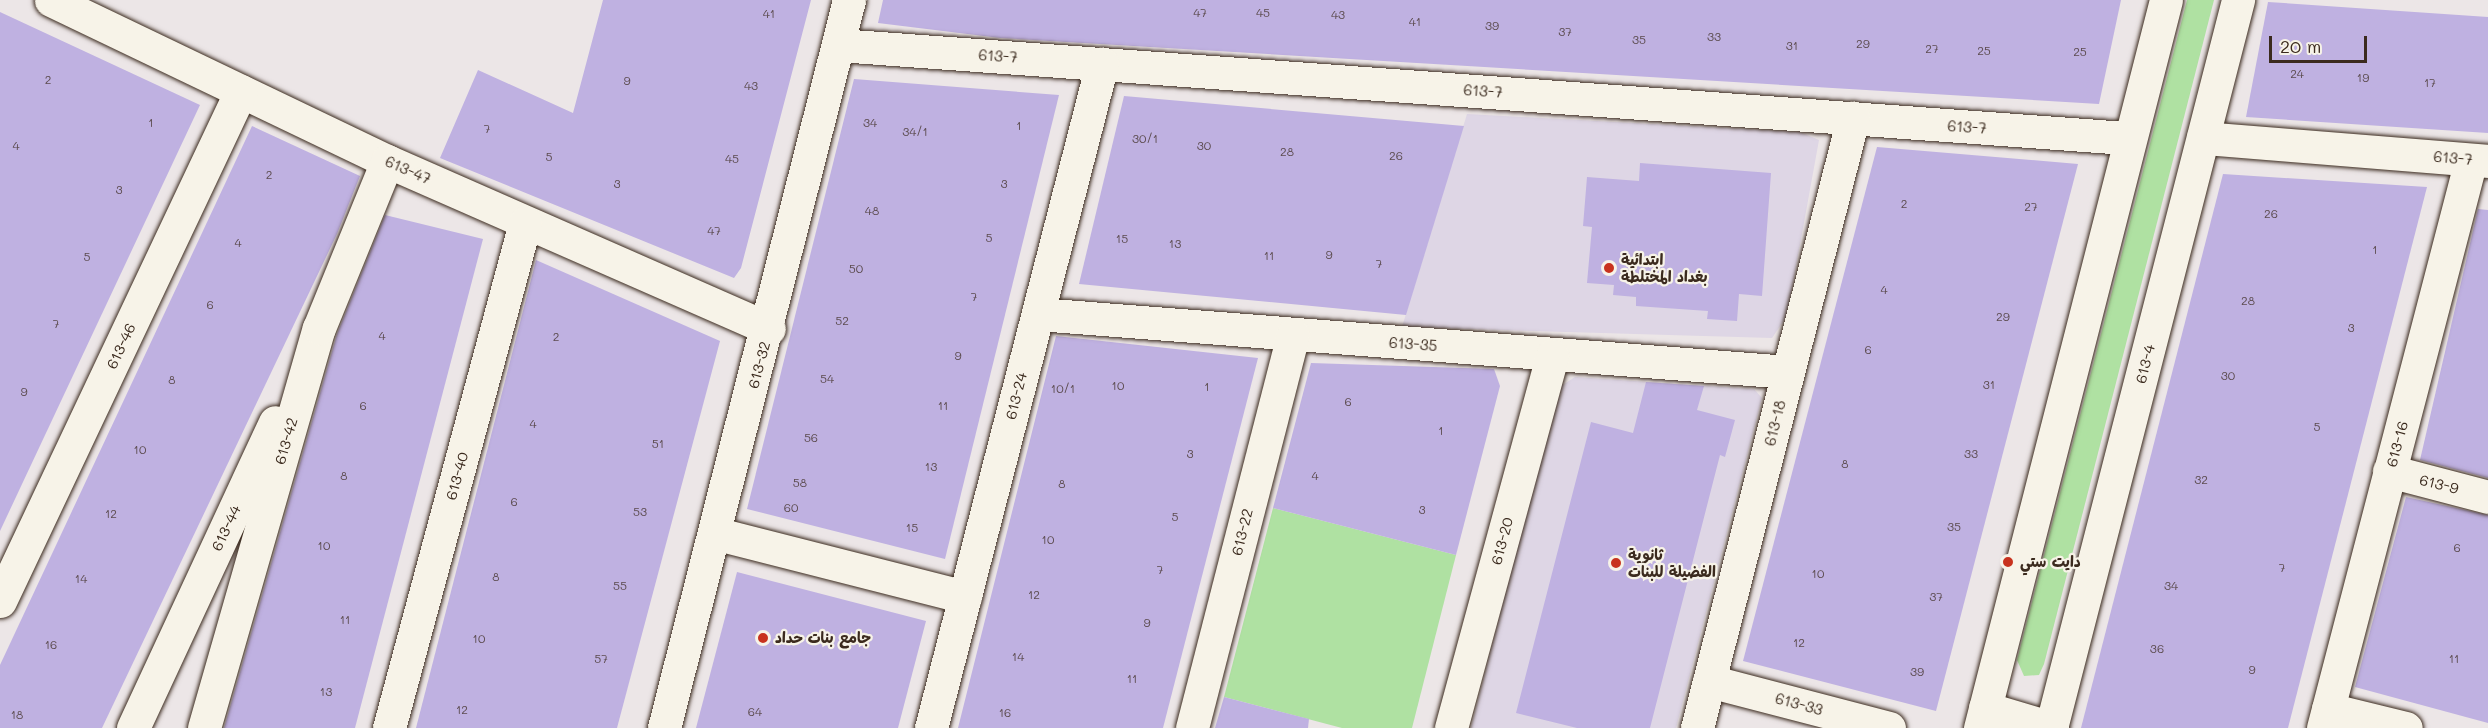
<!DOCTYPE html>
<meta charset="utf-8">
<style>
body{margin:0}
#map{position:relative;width:2488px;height:728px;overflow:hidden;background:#ece6e7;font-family:Mali,"Playpen Sans Arabic",sans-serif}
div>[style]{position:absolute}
.built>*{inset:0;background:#ded6e5}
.green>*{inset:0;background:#afe1a2}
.building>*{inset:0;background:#bfb1e1}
.roads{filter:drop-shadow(0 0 2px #3b2a1e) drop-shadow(0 0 2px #3b2a1e)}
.minor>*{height:33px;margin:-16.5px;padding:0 16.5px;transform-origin:16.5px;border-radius:16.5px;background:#f7f3e8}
.dots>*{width:16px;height:16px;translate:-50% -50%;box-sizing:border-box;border:3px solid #f7f3e8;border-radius:50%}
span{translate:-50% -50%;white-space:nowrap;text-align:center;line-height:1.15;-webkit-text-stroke:4.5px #f7f3e8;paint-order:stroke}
.number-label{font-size:12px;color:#5c4c4f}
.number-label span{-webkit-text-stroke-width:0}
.street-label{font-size:15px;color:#3b2a1e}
.poi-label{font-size:15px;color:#3b2a1e;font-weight:700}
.left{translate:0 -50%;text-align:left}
.scale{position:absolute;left:2269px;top:36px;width:98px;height:27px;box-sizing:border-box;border:3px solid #3b2a1e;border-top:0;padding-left:8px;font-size:18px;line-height:21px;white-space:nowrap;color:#3b2a1e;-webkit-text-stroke:4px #f7f3e8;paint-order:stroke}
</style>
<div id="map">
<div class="built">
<div style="clip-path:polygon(1467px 114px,1800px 132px,1819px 140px,1787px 316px,1772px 338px,1402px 327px)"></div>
<div style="clip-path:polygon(1575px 377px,1754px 389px,1762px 398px,1676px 728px,1471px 728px,1558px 388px)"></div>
</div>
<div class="green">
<div style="clip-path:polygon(2187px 0,2214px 0,2044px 664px,2039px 675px,2024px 676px,2017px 660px)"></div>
<div style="clip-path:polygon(1273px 508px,1456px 555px,1412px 728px,1342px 728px,1224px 697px)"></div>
</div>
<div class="building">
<div style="clip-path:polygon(603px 0,811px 0,741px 268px,734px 278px,440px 158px,478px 70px,573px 113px)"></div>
<div style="clip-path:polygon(883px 0,2121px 0,2099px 104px,1000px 38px,878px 23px)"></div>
<div style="clip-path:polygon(2268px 2px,2488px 17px,2488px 133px,2246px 117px)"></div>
<div style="clip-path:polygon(0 12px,200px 105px,0 531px)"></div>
<div style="clip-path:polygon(854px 79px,1059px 95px,945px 559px,747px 509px)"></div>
<div style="clip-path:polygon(1124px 96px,1464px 126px,1406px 315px,1079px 284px)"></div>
<div style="clip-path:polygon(252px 126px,360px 176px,337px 234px,102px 728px,0 728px,0 665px)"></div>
<div style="clip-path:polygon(1877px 147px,2078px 164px,1936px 711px,1743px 661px)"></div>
<div style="clip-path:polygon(1640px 163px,1771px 173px,1762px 296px,1739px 294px,1737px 321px,1707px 319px,1708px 311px,1636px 306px,1636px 297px,1613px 295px,1614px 285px,1587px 283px,1592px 227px,1583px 226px,1587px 177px,1639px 181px)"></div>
<div style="clip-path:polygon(2223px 174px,2427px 187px,2288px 728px,2081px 728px)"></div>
<div style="clip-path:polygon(2478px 209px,2488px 210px,2488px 478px,2420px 460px)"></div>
<div style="clip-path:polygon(385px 215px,483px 239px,355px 728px,224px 728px,337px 334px)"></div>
<div style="clip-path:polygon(536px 260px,720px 341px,617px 728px,416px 728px)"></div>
<div style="clip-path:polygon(1056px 336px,1258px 358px,1163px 728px,958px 728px)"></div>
<div style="clip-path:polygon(1311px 363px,1494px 369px,1500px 386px,1456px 555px,1273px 508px)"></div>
<div style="clip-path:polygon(1646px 382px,1704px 386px,1697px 410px,1735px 420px,1725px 457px,1720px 455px,1650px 728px,1577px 728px,1516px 713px,1591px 422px,1633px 433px)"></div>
<div style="clip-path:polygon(2406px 497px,2488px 515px,2488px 723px,2355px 687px)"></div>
<div style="clip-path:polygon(737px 572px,926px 621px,898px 728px,696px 728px)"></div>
<div style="clip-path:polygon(1224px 697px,1309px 719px,1308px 728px,1215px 728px)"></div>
</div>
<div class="roads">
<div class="minor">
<div style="left:51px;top:0;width:373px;rotate:25.6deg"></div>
<div style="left:387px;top:161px;width:417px;rotate:23.7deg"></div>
<div style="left:838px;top:45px;width:1292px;rotate:4.13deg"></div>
<div style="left:2203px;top:138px;width:286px;rotate:4.6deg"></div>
<div style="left:1038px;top:314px;width:752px;rotate:4.42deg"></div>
<div style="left:2389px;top:471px;width:102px;rotate:14.7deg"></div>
<div style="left:714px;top:533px;width:259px;rotate:14.3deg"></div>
<div style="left:0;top:601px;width:564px;rotate:-64.71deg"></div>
<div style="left:1709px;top:681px;width:186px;rotate:14.6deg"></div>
<div style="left:1985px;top:708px;width:70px;rotate:16.6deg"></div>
<div style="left:2328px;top:709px;width:80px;rotate:13.7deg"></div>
<div style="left:133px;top:728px;width:337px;rotate:-65.1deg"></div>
<div style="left:204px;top:728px;width:416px;rotate:-74deg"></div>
<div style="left:319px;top:328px;width:180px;rotate:-67.8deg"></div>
<div style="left:389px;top:728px;width:523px;rotate:-74.93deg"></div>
<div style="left:664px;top:728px;width:751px;rotate:-75.74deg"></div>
<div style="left:931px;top:728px;width:686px;rotate:-75.56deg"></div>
<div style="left:1192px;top:728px;width:406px;rotate:-75.6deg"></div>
<div style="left:1451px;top:728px;width:386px;rotate:-74.8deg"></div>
<div style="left:1697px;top:728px;width:630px;rotate:-75.65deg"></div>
<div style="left:1980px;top:728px;width:751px;rotate:-75.67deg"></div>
<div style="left:2051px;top:728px;width:752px;rotate:-75.59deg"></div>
<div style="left:2323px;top:728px;width:587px;rotate:-75.4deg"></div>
</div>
</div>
<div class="dots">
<div style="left:1609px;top:268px;background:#c8321e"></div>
<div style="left:2008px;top:562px;background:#c8321e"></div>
<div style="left:1616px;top:563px;background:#c8321e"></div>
<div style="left:763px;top:638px;background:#c8321e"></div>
</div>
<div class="number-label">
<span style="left:1200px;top:13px">47</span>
<span style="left:1263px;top:13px">45</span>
<span style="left:769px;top:14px">41</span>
<span style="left:1338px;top:15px">43</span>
<span style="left:1415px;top:22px">41</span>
<span style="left:1492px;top:26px">39</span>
<span style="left:1565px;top:32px">37</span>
<span style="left:1714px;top:37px">33</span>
<span style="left:1639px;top:40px">35</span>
<span style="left:1863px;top:44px">29</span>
<span style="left:1792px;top:46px">31</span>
<span style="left:1932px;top:49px">27</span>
<span style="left:1984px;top:51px">25</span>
<span style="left:2080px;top:52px">25</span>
<span style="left:2297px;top:74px">24</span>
<span style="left:2363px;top:78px">19</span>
<span style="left:48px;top:80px">2</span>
<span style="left:627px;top:81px">9</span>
<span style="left:2430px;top:83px">17</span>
<span style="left:751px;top:86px">43</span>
<span style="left:151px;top:123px">1</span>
<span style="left:870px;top:123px">34</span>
<span style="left:1019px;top:126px">1</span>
<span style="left:487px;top:129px">7</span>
<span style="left:915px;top:132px">34/1</span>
<span style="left:1145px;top:139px">30/1</span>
<span style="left:16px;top:146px">4</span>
<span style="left:1204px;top:146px">30</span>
<span style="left:1287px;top:152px">28</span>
<span style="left:1396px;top:156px">26</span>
<span style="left:549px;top:157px">5</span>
<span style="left:732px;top:159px">45</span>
<span style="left:269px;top:175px">2</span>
<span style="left:617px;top:184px">3</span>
<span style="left:1004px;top:184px">3</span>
<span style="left:119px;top:190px">3</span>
<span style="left:1904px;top:204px">2</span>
<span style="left:2031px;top:207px">27</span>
<span style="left:872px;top:211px">48</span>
<span style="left:2271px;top:214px">26</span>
<span style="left:714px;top:231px">47</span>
<span style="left:989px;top:238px">5</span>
<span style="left:1122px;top:239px">15</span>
<span style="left:238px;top:243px">4</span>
<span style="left:1175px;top:244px">13</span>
<span style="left:2375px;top:250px">1</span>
<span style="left:1329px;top:255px">9</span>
<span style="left:1269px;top:256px">11</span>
<span style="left:87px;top:257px">5</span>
<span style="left:1379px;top:264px">7</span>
<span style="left:856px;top:269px">50</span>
<span style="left:1884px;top:290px">4</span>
<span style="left:974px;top:297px">7</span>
<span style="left:2248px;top:301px">28</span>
<span style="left:210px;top:305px">6</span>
<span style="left:2003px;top:317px">29</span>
<span style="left:842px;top:321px">52</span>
<span style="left:56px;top:324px">7</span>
<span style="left:2351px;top:328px">3</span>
<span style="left:382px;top:336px">4</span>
<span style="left:556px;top:337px">2</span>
<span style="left:1868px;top:350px">6</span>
<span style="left:958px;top:356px">9</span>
<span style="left:2228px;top:376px">30</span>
<span style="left:827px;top:379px">54</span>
<span style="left:172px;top:380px">8</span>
<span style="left:1989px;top:385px">31</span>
<span style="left:1118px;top:386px">10</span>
<span style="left:1207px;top:387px">1</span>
<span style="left:1063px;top:389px">10/1</span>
<span style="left:24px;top:392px">9</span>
<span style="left:1348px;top:402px">6</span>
<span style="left:363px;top:406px">6</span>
<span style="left:943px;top:406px">11</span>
<span style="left:533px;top:424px">4</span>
<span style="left:2317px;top:427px">5</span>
<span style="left:1441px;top:431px">1</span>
<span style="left:811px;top:438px">56</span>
<span style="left:658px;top:444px">51</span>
<span style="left:140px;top:450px">10</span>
<span style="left:1190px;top:454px">3</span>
<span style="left:1971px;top:454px">33</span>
<span style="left:1845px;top:464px">8</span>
<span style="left:931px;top:467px">13</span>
<span style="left:344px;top:476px">8</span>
<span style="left:1315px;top:476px">4</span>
<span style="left:2201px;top:480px">32</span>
<span style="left:800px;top:483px">58</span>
<span style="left:1062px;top:484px">8</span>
<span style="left:514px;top:502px">6</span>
<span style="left:791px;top:508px">60</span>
<span style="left:1422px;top:510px">3</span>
<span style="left:640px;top:512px">53</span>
<span style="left:111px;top:514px">12</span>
<span style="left:1175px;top:517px">5</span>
<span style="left:1954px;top:527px">35</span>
<span style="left:912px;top:528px">15</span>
<span style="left:1048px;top:540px">10</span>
<span style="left:324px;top:546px">10</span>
<span style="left:2457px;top:548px">6</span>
<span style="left:2282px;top:568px">7</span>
<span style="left:1160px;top:570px">7</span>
<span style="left:1818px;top:574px">10</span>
<span style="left:496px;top:577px">8</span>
<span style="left:81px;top:579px">14</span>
<span style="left:620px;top:586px">55</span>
<span style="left:2171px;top:586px">34</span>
<span style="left:1034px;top:595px">12</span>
<span style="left:1936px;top:597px">37</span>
<span style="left:345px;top:620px">11</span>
<span style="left:1147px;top:623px">9</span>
<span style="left:479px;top:639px">10</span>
<span style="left:1799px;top:643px">12</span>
<span style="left:51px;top:645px">16</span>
<span style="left:2157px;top:649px">36</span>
<span style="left:1018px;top:657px">14</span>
<span style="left:601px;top:659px">57</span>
<span style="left:2454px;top:659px">11</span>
<span style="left:2252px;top:670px">9</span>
<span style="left:1917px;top:672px">39</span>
<span style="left:1132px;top:679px">11</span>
<span style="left:326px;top:692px">13</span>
<span style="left:462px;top:710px">12</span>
<span style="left:755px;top:712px">64</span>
<span style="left:1005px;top:713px">16</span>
<span style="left:17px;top:715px">18</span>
</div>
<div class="street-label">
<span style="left:998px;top:56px;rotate:4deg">613-7</span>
<span style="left:1483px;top:91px;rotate:4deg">613-7</span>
<span style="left:1967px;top:127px;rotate:4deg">613-7</span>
<span style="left:2453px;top:158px;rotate:5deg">613-7</span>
<span style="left:408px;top:170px;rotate:24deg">613-47</span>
<span style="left:1413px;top:344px;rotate:4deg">613-35</span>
<span style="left:121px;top:346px;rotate:-65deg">613-46</span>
<span style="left:2145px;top:364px;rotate:-76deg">613-4</span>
<span style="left:759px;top:365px;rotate:-75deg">613-32</span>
<span style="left:1016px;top:396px;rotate:-76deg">613-24</span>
<span style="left:1775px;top:423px;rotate:-76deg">613-18</span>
<span style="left:286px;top:441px;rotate:-74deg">613-42</span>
<span style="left:2397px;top:444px;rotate:-75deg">613-16</span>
<span style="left:457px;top:476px;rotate:-75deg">613-40</span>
<span style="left:2439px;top:484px;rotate:14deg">613-9</span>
<span style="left:226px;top:528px;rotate:-65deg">613-44</span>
<span style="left:1242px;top:532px;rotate:-76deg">613-22</span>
<span style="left:1502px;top:541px;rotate:-75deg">613-20</span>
<span style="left:1799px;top:704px;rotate:15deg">613-33</span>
</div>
<div class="poi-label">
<span class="left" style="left:1621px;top:268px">ابتدائية<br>بغداد المختلطة</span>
<span class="left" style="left:1628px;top:563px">ثانوية<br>الفضيلة للبنات</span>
<span class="left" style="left:2020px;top:562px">دايت ستي</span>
<span class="left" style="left:775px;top:638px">جامع بنات حداد</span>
</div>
<div class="scale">20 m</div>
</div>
